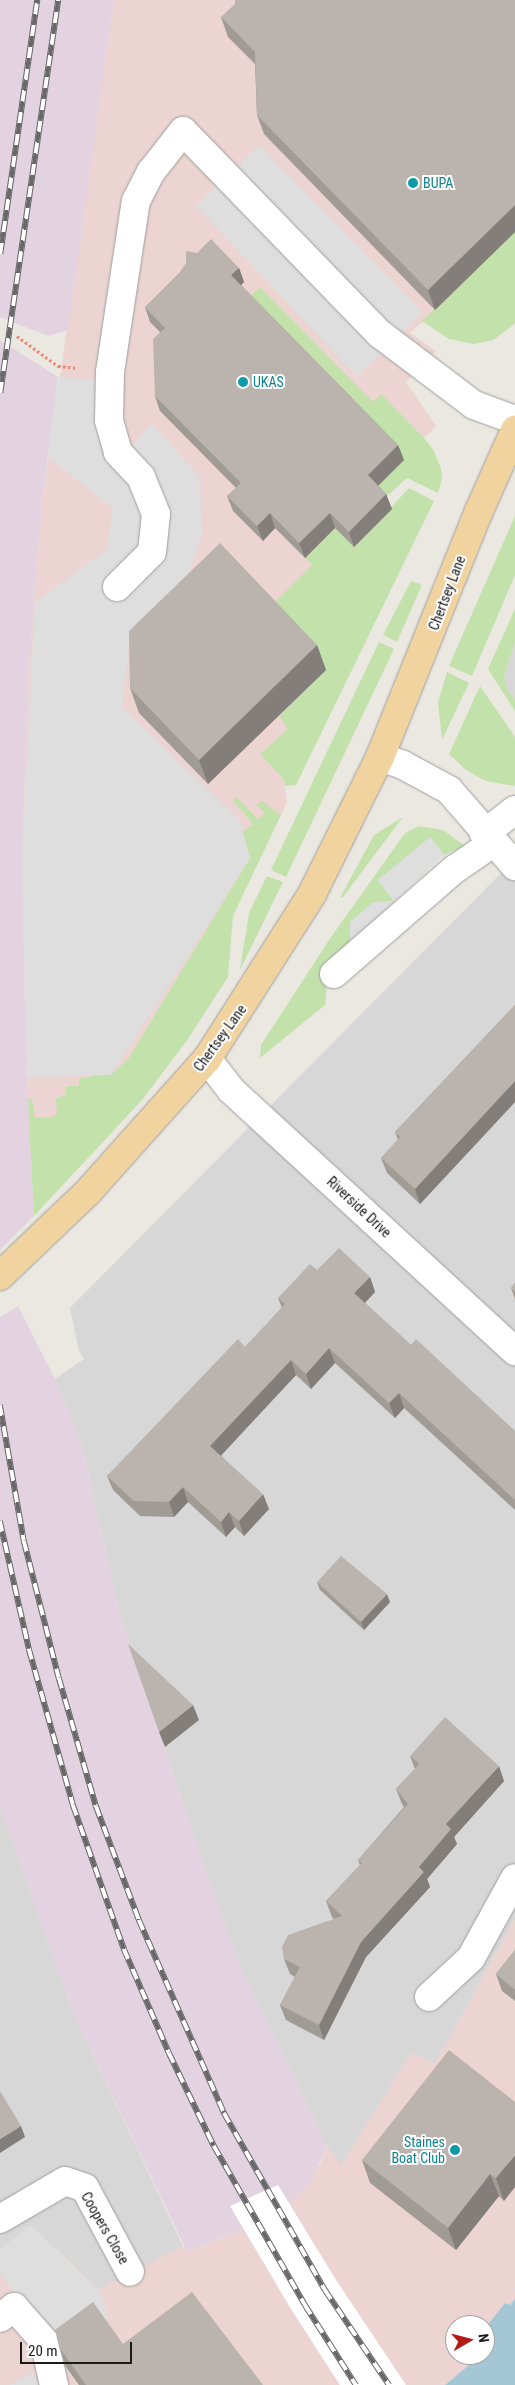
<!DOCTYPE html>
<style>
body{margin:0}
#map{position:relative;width:515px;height:2385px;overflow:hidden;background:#ebe8e1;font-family:"Roboto Condensed",sans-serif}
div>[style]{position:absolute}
.residential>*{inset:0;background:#d8d7d7}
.commercial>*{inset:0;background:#ebd4d1}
.industrial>*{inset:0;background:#e3d3e0}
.grass>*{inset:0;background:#c2e1ab}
.parking>*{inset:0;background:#dedede}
.water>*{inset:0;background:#a5c7d5}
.pier>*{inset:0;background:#fff}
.path>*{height:3px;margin-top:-1.5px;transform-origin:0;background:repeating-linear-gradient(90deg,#ea8673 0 2.5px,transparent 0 5px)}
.roads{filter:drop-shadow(0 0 1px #9e9e9e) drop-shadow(0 0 1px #9e9e9e)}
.minor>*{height:28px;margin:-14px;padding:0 14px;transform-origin:14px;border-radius:14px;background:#fff}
.major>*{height:28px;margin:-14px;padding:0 14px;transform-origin:14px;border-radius:14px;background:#f1d3a0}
.rail>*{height:5.5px;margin-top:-2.75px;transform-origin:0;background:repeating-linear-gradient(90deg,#fff 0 11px,#686868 0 22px);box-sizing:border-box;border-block:1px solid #686868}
.wall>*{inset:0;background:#a19b96}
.shaded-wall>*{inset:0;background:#837e7a}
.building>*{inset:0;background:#bbb4ae}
.dots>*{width:14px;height:14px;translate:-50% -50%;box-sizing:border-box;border:2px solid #fff;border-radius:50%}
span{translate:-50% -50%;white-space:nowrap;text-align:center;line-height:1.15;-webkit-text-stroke:4px #fff;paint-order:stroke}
.culture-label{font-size:14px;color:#0d838f}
.left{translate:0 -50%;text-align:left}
.right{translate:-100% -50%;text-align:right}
.street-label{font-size:14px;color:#1a1a1a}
.north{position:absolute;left:445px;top:2315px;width:50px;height:50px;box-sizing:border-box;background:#fff;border:1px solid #a3a3a3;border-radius:50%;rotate:82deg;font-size:14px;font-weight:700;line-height:20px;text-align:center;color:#1a1a1a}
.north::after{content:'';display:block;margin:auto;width:18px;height:22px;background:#b11d14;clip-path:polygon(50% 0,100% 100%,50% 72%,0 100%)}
.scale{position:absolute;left:20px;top:2342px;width:112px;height:22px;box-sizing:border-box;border:2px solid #1a1a1a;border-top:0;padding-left:6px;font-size:15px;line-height:18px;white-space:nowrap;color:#1a1a1a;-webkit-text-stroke:4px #fff;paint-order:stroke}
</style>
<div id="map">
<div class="residential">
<div style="clip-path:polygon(515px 642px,515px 699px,507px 689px,504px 676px)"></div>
<div style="clip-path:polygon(515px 859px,515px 1919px,435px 2064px,411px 2053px,341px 2166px,327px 2146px,245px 1976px,220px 1912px,120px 1616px,82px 1445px,55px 1379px,84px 1359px,79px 1351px,70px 1308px)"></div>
<div style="clip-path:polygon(0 1806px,73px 2013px,183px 2246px,99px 2290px,30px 2225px,0 2250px)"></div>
</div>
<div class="commercial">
<div style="clip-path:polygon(114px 0,515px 0,435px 310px,410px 333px,436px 351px,406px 382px,436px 426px,373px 490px,392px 509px,326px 670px,279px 716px,289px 729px,260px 754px,284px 780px,287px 802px,281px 815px,277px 813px,128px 1059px,31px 1156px,26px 1058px,22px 857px,28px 680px,42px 503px)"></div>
<div style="clip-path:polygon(515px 1919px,515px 2299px,510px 2305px,505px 2303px,485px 2328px,485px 2325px,455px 2325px,455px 2355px,461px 2355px,468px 2366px,445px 2385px,0 2385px,0 2250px,30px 2225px,99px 2289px,183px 2246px,187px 2252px,242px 2229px,290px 2203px,320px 2164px,327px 2146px,341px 2165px,411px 2053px,435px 2064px)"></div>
</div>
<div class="industrial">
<div style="clip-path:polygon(0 0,114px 0,68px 330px,48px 336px,0 317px)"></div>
<div style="clip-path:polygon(0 340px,58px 377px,42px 503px,28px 680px,22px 857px,26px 1058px,34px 1216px,0 1250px)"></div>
<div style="clip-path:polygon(18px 1306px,55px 1379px,82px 1445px,120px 1616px,220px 1912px,245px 1976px,327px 2146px,312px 2179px,290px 2203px,242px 2229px,187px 2252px,73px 2013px,0 1806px,0 1317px)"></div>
</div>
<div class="grass">
<div style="clip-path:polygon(515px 232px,515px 323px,512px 326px,493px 340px,474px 344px,449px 339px,422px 321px)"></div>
<div style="clip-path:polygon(260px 287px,373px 402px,381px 394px,424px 438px,434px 451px,441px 469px,442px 479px,438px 493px,407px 478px,383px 500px,373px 490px,403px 460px,247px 300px)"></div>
<div style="clip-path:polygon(409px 488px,434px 501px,296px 785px,285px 786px,284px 780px,260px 754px,288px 729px,279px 716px,326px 670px,268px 609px,312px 565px,305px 558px,335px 528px,354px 547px)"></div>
<div style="clip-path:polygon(515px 516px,515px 575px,472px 676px,449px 666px)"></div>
<div style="clip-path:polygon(411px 581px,422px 585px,397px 642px,383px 635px)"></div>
<div style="clip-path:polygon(515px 609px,515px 642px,504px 676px,507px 689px,515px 699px,515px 711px,488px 669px)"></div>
<div style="clip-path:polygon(379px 642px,394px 649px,286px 877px,271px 870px)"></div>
<div style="clip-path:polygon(447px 672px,469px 683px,442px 740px,438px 702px)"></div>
<div style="clip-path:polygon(480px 686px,515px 737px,515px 786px,486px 781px,466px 770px,449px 754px)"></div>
<div style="clip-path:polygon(237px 797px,258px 820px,265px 813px,257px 805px,262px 801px,281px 815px,233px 916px,228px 977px,188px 1039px,142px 1100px,34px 1216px,28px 1099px,32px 1099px,35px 1118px,53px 1117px,57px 1113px,56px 1098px,66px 1095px,66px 1086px,79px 1086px,79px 1078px,92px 1077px,92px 1054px,111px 1075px,128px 1059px,250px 858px,232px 841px,253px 824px,233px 801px)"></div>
<div style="clip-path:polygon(403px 817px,343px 897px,340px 898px,374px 835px)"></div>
<div style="clip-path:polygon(419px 826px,443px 830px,465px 846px,444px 855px,430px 838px,378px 880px,394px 901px,329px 961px,325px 1005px,260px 1058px,261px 1045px,331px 937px,405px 833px)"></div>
<div style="clip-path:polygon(267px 876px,283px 882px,240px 970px,249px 913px)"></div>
</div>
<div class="parking">
<div style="clip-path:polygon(259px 145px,422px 312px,357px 377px,196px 206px)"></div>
<div style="clip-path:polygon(58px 377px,110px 382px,131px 446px,152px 424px,200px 477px,202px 535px,183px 591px,129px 643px,122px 707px,240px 820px,250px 858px,111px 1075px,27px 1078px,22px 857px,35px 603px,107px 549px,113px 508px,48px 457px)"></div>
<div style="clip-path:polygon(430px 837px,444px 855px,350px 944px,350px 922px,373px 902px,394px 901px,378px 880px)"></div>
<div style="clip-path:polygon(30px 2225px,99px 2290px,109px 2317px,55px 2351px,0 2273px,0 2250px)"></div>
<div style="clip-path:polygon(32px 2372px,39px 2385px,9px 2385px)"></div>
</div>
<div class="water">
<div style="clip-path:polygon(515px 2299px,515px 2385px,445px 2385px,468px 2366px,461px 2355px,485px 2355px,485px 2328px,505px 2303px,510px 2305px)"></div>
</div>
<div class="pier">
<div style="clip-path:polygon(278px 2185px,336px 2280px,406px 2385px,340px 2385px,291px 2309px,230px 2206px)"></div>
</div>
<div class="path">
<div style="left:17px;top:336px;width:51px;rotate:36.2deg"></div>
<div style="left:58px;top:366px;width:19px;rotate:6deg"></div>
</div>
<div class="roads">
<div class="minor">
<div style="left:117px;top:587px;width:49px;rotate:-45deg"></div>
<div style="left:152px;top:552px;width:38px;rotate:-84deg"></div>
<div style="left:156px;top:514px;width:40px;rotate:-112deg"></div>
<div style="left:141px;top:477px;width:34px;rotate:-133deg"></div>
<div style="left:118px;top:452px;width:33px;rotate:-106deg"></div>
<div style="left:109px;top:420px;width:48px;rotate:-88.8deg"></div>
<div style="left:110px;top:372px;width:173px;rotate:-81.4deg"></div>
<div style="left:136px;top:201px;width:33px;rotate:-63deg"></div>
<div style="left:151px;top:172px;width:52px;rotate:-52deg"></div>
<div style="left:183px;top:131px;width:283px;rotate:45.9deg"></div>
<div style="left:380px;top:334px;width:118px;rotate:37.1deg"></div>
<div style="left:474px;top:405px;width:44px;rotate:20.1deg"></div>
<div style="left:380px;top:757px;width:24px;rotate:19deg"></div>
<div style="left:403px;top:765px;width:52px;rotate:28.5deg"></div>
<div style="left:449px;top:790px;width:101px;rotate:49deg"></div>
<div style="left:484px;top:834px;width:39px;rotate:-38deg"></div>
<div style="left:334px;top:974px;width:160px;rotate:-41deg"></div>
<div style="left:455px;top:869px;width:46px;rotate:-34.4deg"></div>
<div style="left:207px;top:1059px;width:39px;rotate:52deg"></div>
<div style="left:231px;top:1090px;width:386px;rotate:42.6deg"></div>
<div style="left:429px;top:1997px;width:57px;rotate:-42.9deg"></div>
<div style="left:471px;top:1958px;width:91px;rotate:-61.2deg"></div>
<div style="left:0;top:2219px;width:75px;rotate:-30.3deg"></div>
<div style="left:65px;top:2181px;width:21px;rotate:19deg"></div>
<div style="left:85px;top:2188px;width:95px;rotate:61.8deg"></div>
<div style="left:0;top:2318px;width:18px;rotate:-38deg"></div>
<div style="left:14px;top:2307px;width:45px;rotate:48.6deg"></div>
<div style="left:44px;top:2341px;width:45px;rotate:77.2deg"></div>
</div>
<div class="major">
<div style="left:0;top:1276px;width:120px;rotate:-43.7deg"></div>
<div style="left:87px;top:1193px;width:180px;rotate:-48.2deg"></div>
<div style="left:207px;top:1059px;width:196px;rotate:-57.5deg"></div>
<div style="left:312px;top:894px;width:153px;rotate:-63.6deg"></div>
<div style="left:380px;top:757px;width:265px;rotate:-68.1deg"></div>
<div style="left:479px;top:511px;width:89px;rotate:-66deg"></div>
</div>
</div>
<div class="rail">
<div style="left:0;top:254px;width:257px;rotate:-81.7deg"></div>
<div style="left:0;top:393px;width:397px;rotate:-81.6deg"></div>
<div style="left:0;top:1405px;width:138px;rotate:80deg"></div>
<div style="left:24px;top:1541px;width:141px;rotate:75.7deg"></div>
<div style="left:59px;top:1678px;width:133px;rotate:73.9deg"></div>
<div style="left:96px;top:1806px;width:122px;rotate:69.3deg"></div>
<div style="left:139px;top:1920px;width:211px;rotate:66.2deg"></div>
<div style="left:224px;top:2113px;width:204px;rotate:60.3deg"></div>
<div style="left:325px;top:2290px;width:115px;rotate:56deg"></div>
<div style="left:0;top:1521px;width:131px;rotate:77.2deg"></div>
<div style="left:29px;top:1649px;width:162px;rotate:74.2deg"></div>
<div style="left:73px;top:1805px;width:153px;rotate:70.5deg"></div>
<div style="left:124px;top:1949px;width:113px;rotate:66.6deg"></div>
<div style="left:169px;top:2053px;width:103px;rotate:64.2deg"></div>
<div style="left:214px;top:2146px;width:183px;rotate:60.2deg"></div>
<div style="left:305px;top:2305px;width:95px;rotate:57.5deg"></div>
</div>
<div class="wall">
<div style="clip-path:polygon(515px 0,515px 232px,435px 310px,264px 134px,257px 115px,255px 64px,228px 37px,221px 17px)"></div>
<div style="clip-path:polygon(239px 268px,244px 282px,241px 285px,398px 445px,404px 460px,378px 485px,386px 494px,392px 509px,354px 547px,335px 528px,305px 558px,275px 528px,263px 541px,233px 511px,227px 496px,236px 488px,160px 411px,155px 396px,160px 332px,150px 322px,145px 307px)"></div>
<div style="clip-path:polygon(317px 645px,326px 670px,208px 784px,139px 713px,130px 688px)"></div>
<div style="clip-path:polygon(515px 1005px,515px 1102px,420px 1204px,387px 1173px,381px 1158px,398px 1140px,395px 1132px)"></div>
<div style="clip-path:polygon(317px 1270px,370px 1277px,375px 1292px,365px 1303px,411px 1345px,515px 1431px,515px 1510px,404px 1408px,395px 1418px,335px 1363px,311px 1389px,296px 1375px,221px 1455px,269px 1509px,244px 1536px,235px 1527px,226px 1537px,188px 1502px,174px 1517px,140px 1516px,113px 1490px,107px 1476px,245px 1347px,282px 1308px,278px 1298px)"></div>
<div style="clip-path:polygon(515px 1283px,515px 1299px,511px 1288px)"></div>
<div style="clip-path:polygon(317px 1582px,390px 1602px,364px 1630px,320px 1590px)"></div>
<div style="clip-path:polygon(410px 1756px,504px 1781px,454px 1837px,457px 1844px,427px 1879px,430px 1887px,366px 1957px,324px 2040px,286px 2020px,280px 2005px,295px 1977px,290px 1974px,284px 1959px,334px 1919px,332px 1917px,326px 1901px,360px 1865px,358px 1860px,404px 1807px,402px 1804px,396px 1789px,415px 1769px)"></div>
<div style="clip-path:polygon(515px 1950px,515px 2001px,502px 1991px,496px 1974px)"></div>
<div style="clip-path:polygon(515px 2102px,504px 2201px,499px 2196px,456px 2250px,370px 2183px,362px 2160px)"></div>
<div style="clip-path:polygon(123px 2344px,263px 2385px,79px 2385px,66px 2367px,59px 2347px)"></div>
</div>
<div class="shaded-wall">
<div style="clip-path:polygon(515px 205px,515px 232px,435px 310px,428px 290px)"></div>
<div style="clip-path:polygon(239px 268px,244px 282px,237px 290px,231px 275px)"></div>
<div style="clip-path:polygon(398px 445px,404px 460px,374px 490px,368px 475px)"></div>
<div style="clip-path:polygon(386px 494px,392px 509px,354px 547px,349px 532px)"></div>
<div style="clip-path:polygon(270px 513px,275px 528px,263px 541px,257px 526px)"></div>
<div style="clip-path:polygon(330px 513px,335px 528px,305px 558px,299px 543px)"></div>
<div style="clip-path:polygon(317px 645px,326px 670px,208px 784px,199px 760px)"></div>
<div style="clip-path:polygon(515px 1081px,515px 1102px,420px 1204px,415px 1189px)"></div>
<div style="clip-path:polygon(370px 1277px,375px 1292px,360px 1308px,354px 1293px)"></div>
<div style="clip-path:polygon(329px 1348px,335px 1363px,311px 1389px,306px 1374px)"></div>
<div style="clip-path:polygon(291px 1360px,296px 1375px,216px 1461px,210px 1446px)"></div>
<div style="clip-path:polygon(399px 1393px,404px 1408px,395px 1418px,389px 1403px)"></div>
<div style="clip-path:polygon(183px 1487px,188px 1502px,174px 1517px,169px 1502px)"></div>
<div style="clip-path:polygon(263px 1494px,269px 1509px,244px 1536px,239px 1521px)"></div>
<div style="clip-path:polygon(229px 1512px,235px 1527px,226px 1537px,221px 1522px)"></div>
<div style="clip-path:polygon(387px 1594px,390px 1602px,364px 1630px,361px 1622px)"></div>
<div style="clip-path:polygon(193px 1705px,199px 1720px,165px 1747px,159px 1732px)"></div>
<div style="clip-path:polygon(499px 1766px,504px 1781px,454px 1837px,457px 1844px,427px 1879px,430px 1887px,366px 1957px,324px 2040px,319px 2025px,361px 1942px,419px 1867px,446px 1824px)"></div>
<div style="clip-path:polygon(21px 2126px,25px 2137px,0 2153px,0 2139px)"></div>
<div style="clip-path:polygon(515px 2155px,515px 2187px,504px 2201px,496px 2178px)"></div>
<div style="clip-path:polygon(490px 2174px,499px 2196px,456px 2250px,448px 2228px)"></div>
</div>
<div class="building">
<div style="clip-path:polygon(235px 0,515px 0,515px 205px,428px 290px,257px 115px,255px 52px,221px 17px,235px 4px)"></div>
<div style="clip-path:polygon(211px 239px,239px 268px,231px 275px,398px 445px,368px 475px,386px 494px,349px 532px,330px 513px,299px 543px,270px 513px,257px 526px,227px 496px,241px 483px,155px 396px,153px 339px,165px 328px,145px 307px,180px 272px,186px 263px,186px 251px,197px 253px)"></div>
<div style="clip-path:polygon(220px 543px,317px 645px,199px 760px,130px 688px,129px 631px)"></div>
<div style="clip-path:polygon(515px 1005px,515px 1081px,415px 1189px,381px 1158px,400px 1137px,395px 1132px)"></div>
<div style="clip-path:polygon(339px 1248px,370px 1277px,354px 1293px,411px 1345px,416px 1339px,515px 1431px,515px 1500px,399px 1393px,389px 1403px,329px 1348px,306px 1374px,291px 1360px,210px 1446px,263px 1494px,239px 1521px,229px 1512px,221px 1522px,183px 1487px,169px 1502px,134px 1501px,107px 1476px,238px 1339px,245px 1347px,285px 1304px,278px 1298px,310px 1264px,317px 1270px)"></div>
<div style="clip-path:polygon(515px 1283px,515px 1292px,511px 1288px)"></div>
<div style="clip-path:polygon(341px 1556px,387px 1594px,361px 1622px,317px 1582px)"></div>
<div style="clip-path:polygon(128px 1644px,193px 1705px,159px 1732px)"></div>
<div style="clip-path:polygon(445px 1717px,499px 1766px,446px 1824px,451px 1829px,419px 1867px,424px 1872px,361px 1942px,319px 2025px,280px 2005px,300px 1967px,284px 1959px,282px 1947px,288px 1935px,342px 1916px,326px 1901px,362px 1863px,358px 1860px,408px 1804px,396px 1789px,419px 1764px,410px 1756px)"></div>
<div style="clip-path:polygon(515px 1950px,515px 1990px,496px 1974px)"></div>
<div style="clip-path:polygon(449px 2050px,515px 2102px,515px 2155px,496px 2178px,490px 2174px,448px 2228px,362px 2160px)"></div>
<div style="clip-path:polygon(0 2091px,21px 2126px,0 2139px)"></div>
<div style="clip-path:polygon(192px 2292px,263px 2385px,86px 2385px,59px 2347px,55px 2330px,93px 2302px,123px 2344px)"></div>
</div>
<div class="dots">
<div style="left:413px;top:183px;background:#0f9aa8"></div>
<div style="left:243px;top:382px;background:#0f9aa8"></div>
<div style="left:455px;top:2150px;background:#0f9aa8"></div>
</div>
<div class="culture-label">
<span class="left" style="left:423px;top:183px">BUPA</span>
<span class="left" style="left:253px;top:382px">UKAS</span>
<span class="right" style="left:445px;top:2150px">Staines<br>Boat Club</span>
</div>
<div class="street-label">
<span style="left:447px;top:593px;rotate:-69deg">Chertsey Lane</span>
<span style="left:220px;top:1038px;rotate:-54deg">Chertsey Lane</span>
<span style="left:359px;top:1207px;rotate:43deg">Riverside Drive</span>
<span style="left:105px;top:2228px;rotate:60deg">Coopers Close</span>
</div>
<div class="north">N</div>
<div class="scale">20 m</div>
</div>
